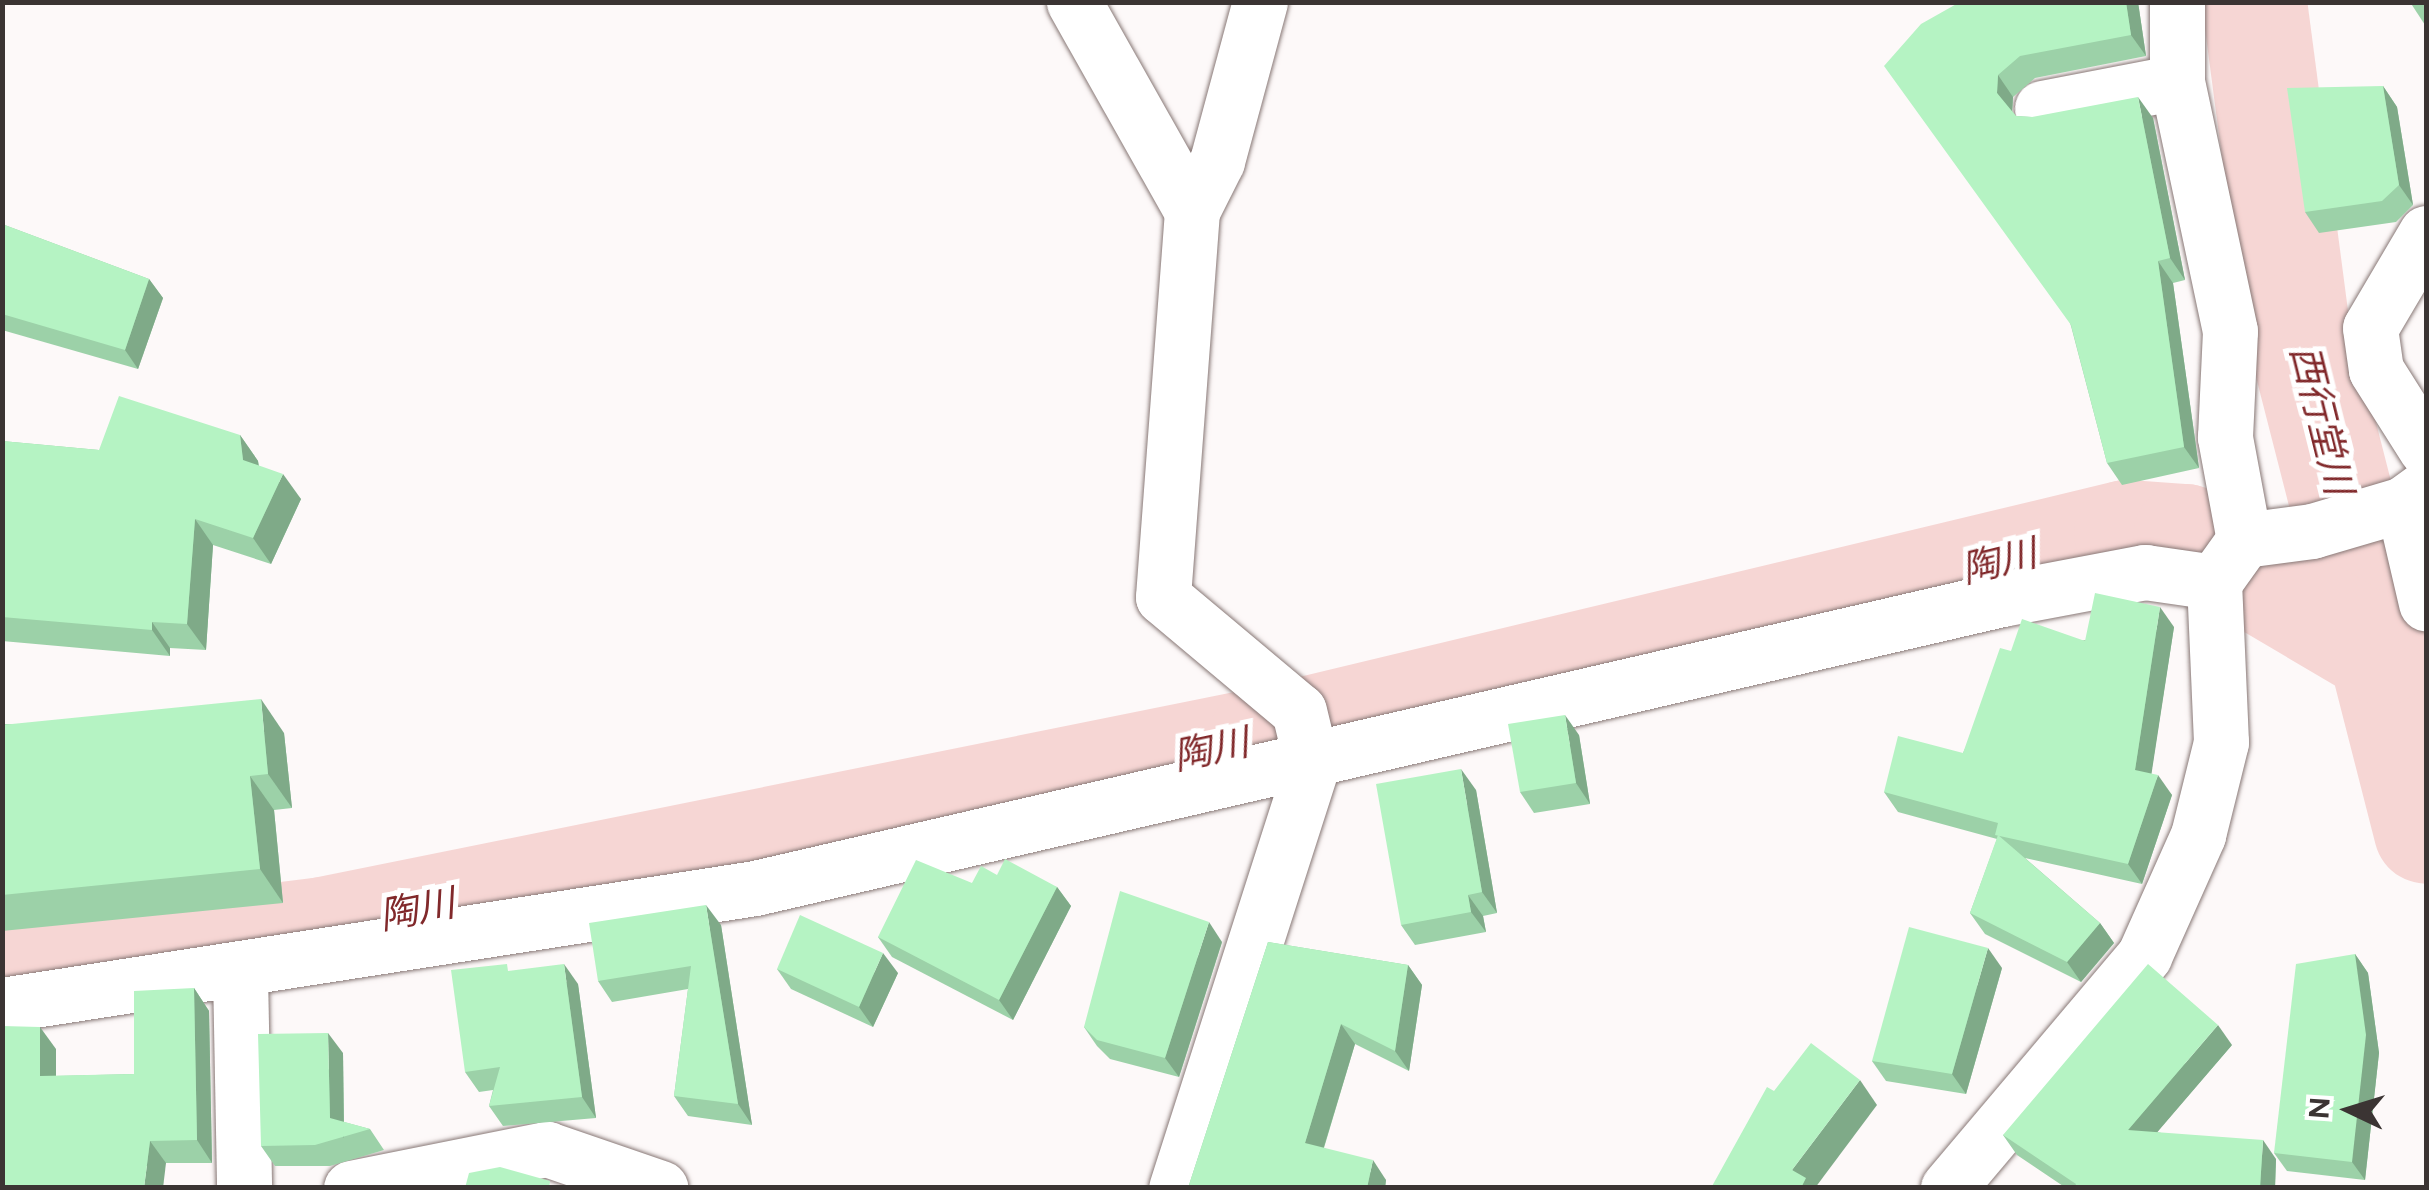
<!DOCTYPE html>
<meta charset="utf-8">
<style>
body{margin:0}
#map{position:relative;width:2429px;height:1190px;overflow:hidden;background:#fdf9f9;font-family:Figtree,"Noto Sans JP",sans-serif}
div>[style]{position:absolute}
.river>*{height:105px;margin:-52.5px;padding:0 52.5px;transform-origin:52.5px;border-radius:52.5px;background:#f6d6d4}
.roads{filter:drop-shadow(0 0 2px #887876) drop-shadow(0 0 2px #887876)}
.minor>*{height:55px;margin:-27.5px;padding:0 27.5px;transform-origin:27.5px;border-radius:27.5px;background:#fff}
.wall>*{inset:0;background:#9cd1a8}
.shaded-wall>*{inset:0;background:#7faa88}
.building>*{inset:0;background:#b5f3c3}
span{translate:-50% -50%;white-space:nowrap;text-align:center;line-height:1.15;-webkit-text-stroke:10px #fff;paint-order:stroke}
.water-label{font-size:38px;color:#81292b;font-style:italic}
.frame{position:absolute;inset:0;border:5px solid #3b3433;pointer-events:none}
.north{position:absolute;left:2299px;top:1060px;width:100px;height:100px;-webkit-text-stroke:8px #fff;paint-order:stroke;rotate:274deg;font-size:28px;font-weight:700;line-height:40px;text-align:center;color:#3b3433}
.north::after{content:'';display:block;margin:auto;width:35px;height:45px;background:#3b3433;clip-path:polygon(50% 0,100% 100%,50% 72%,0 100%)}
</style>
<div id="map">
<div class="river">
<div style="left:2254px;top:2px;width:324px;rotate:82.5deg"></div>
<div style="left:2296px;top:323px;width:524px;rotate:75.65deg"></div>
<div style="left:2px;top:969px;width:323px;rotate:-7.1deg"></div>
<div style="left:323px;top:929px;width:955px;rotate:-11.42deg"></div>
<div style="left:1259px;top:740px;width:892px;rotate:-13.49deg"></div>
<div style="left:2126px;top:532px;width:59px;rotate:3.9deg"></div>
<div style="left:2185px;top:536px;width:229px;rotate:30.5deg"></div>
</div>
<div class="roads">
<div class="minor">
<div style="left:1074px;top:2px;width:240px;rotate:60.6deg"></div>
<div style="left:1192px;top:211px;width:387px;rotate:94.3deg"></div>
<div style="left:1163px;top:597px;width:177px;rotate:40deg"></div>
<div style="left:1299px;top:711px;width:56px;rotate:76.5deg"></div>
<div style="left:1312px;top:765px;width:444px;rotate:107.8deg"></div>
<div style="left:2042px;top:108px;width:137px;rotate:-10.9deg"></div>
<div style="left:1192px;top:211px;width:56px;rotate:-63.4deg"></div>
<div style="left:1217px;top:161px;width:165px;rotate:-74.9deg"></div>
<div style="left:2426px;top:233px;width:110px;rotate:120.5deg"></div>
<div style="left:2370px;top:328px;width:42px;rotate:81.9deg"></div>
<div style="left:2376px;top:370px;width:93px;rotate:57.7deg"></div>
<div style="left:2403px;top:504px;width:102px;rotate:76.9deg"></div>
<div style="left:2244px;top:540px;width:69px;rotate:-7.5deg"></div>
<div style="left:2312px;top:531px;width:95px;rotate:-16.5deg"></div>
<div style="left:2403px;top:504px;width:29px;rotate:-36deg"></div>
<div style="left:240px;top:973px;width:215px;rotate:88.9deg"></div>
<div style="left:2px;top:1005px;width:762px;rotate:-8.83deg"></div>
<div style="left:755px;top:888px;width:1280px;rotate:-13.05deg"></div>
<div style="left:2002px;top:599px;width:146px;rotate:-10.7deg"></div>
<div style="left:2145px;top:572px;width:70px;rotate:8.2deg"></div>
<div style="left:351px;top:1188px;width:200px;rotate:-11.3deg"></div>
<div style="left:547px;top:1149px;width:120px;rotate:19deg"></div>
<div style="left:1948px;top:1188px;width:304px;rotate:-49.8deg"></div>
<div style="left:2144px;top:956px;width:133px;rotate:-65.9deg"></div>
<div style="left:2198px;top:835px;width:96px;rotate:-76.1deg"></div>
<div style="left:2221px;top:742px;width:160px;rotate:-92.5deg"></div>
<div style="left:2214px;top:582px;width:52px;rotate:-54.5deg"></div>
<div style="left:2244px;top:540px;width:105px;rotate:-100.5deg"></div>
<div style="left:2225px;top:437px;width:106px;rotate:-87.3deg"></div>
<div style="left:2230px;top:331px;width:255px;rotate:-102deg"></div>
<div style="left:2177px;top:82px;width:80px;rotate:-90deg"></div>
</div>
</div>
<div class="wall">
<div style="clip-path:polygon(1960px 2px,2138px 2px,2146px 56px,2035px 78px,2013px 97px,2012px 111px,2016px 116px,2032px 117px,2153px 118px,2185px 280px,2173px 283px,2199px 468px,2122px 485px,2107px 463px,2071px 326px)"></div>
<div style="clip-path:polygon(2410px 2px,2426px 2px,2426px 25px,2425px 25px)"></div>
<div style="clip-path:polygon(2383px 86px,2397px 107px,2413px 205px,2396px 222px,2319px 233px,2305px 212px)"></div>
<div style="clip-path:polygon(2px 224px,149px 279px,163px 298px,138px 369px,2px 330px)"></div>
<div style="clip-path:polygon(240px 435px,258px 461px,259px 466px,301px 499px,271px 564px,213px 545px,206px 650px,170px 648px,170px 656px,2px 641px,2px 441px,99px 450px)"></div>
<div style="clip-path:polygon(2174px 627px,2151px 774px,2172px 795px,2142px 884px,2025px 858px,2100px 923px,2114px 943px,2081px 982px,1985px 934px,1970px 913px,1997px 839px,1898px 812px,1884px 792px,1963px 753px,2011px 651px)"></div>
<div style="clip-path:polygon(2px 724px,284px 733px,292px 808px,274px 810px,283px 903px,2px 931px)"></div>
<div style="clip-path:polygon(1579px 735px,1590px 804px,1534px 813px,1520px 792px)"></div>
<div style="clip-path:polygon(1476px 790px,1497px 913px,1483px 916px,1486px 932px,1415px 945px,1401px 925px)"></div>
<div style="clip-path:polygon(997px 875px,1057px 887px,1071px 906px,1013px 1020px,892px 957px,878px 937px,972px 883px)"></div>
<div style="clip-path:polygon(721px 925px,752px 1125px,688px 1116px,674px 1096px,688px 989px,612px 1002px,598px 981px)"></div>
<div style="clip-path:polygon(1222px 942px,1179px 1077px,1110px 1059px,1097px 1046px,1084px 1027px)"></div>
<div style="clip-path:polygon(1268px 942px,1408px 965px,1422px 985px,1409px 1071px,1355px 1044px,1324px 1148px,1386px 1180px,1385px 1188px,1188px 1188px)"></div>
<div style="clip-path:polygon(2355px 954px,2368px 973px,2379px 1053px,2365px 1180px,2287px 1171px,2274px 1153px)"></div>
<div style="clip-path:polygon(2002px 968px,1966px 1094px,1886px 1081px,1872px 1061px)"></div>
<div style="clip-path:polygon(777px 969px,898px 973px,873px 1027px,791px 989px)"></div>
<div style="clip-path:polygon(512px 971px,578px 984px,596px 1118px,503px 1126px,489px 1106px,493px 1090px,479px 1092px,465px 1072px)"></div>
<div style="clip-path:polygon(194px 988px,209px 1011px,212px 1163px,166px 1163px,2px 1188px,56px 1049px,56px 1076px,134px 1074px)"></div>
<div style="clip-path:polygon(2232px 1045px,2157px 1132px,2276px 1159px,2275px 1188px,2066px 1188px,2017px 1155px,2003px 1135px)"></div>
<div style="clip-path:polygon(343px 1053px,344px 1122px,370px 1129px,384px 1150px,330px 1166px,275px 1166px,261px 1146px)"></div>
</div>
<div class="shaded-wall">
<div style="clip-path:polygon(2126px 2px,2138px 2px,2146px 56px,2131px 35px)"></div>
<div style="clip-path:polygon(1998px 75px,2013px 97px,2012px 115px,1997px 93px)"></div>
<div style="clip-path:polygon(2383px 86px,2397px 107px,2413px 205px,2399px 185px)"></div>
<div style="clip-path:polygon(2138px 97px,2153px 118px,2185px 280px,2170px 258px)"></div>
<div style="clip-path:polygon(2158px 261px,2173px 283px,2199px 468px,2184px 447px)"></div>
<div style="clip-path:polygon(149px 279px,163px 298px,138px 369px,125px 350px)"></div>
<div style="clip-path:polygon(240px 435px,258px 461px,261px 486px,243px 460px)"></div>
<div style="clip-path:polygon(283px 474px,301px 499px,271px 564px,253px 538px)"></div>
<div style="clip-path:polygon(195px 519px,213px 545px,206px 650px,187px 624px)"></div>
<div style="clip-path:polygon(2160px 607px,2174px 627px,2149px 790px,2135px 770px)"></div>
<div style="clip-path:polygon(152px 622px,170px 648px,170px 656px,152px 630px)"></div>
<div style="clip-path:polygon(261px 699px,284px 733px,292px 808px,268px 774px)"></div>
<div style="clip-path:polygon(1565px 715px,1579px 735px,1590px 804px,1576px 783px)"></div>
<div style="clip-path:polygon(1461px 769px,1476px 790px,1497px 913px,1482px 892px)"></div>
<div style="clip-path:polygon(2158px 775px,2172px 795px,2142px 884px,2128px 864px)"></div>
<div style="clip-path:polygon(250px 776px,274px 810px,283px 903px,260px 869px)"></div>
<div style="clip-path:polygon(1057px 887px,1071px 906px,1013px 1020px,999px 1000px)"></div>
<div style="clip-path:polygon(1468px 895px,1483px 916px,1486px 932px,1471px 912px)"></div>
<div style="clip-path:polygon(706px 905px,721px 925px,752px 1125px,738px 1104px)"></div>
<div style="clip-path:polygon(1209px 922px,1222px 942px,1179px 1077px,1165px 1058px)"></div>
<div style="clip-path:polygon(2100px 923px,2114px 943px,2081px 982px,2067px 962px)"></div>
<div style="clip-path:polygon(1988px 948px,2002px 968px,1966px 1094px,1952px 1074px)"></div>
<div style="clip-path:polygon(883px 953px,898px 973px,873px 1027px,859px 1007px)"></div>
<div style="clip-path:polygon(2355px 954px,2368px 973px,2379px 1053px,2365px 1180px,2352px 1162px)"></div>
<div style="clip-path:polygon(564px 964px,578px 984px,596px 1118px,582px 1097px)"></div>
<div style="clip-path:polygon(1408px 965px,1422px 985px,1409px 1071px,1395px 1051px)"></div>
<div style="clip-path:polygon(194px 988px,209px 1011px,212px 1163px,197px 1140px)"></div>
<div style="clip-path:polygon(1341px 1024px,1355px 1044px,1319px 1163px,1305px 1143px)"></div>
<div style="clip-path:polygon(2218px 1025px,2232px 1045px,2142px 1150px,2128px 1130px)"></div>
<div style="clip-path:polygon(40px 1027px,56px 1049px,56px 1098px,40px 1076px)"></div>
<div style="clip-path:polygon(328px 1033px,343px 1053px,344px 1138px,330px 1118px)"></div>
<div style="clip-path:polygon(1860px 1080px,1877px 1105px,1815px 1188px,1801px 1188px,1792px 1170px)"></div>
<div style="clip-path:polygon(2263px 1140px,2276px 1159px,2275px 1188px,2260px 1188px)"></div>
<div style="clip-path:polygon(150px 1141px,166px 1163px,163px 1188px,144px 1188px)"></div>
<div style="clip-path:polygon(1373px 1160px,1386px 1180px,1385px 1188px,1367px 1188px)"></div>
</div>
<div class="building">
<div style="clip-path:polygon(1960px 2px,2126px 2px,2131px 35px,2020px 56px,1998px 75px,1997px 93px,2016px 116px,2032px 117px,2138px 97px,2170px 258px,2158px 261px,2184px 447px,2107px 463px,2071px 325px,1884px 66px,1921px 24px)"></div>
<div style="clip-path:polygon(2383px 86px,2399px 185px,2382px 201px,2305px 212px,2287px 88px)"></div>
<div style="clip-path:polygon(2px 224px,149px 279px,125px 350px,2px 314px)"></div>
<div style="clip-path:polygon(119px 396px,240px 435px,243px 460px,283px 474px,253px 538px,195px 519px,187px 624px,152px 622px,152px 630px,2px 617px,2px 441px,99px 450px)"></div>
<div style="clip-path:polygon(2095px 593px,2160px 607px,2135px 770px,2158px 775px,2128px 864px,1995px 835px,1998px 823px,1884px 792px,1898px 736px,1963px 753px,2000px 648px,2011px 651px,2022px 619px,2085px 641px)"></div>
<div style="clip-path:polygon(261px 699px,268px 774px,250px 776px,260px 869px,2px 895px,2px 725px)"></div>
<div style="clip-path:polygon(1565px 715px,1576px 783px,1520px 792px,1508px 724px)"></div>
<div style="clip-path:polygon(1461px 769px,1482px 892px,1468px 895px,1471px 912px,1401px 925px,1376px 784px)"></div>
<div style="clip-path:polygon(1998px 835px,2100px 923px,2067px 962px,1970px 913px)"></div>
<div style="clip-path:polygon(1005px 859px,1057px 887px,999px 1000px,878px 937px,916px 860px,972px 883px,981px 866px,997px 875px)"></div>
<div style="clip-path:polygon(1120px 891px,1209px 922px,1165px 1058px,1097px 1040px,1084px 1027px)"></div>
<div style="clip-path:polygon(706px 905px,738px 1104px,674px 1096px,691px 966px,598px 981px,589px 923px)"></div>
<div style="clip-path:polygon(800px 915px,883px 953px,859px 1007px,777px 969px)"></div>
<div style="clip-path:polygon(1909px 927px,1988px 948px,1952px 1074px,1872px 1061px)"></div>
<div style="clip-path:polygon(1268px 942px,1408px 965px,1395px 1051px,1341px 1024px,1305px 1143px,1373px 1160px,1367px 1188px,1188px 1188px)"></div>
<div style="clip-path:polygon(2355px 954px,2366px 1035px,2352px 1162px,2274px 1153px,2296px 964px)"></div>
<div style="clip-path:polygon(507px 964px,508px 971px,564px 964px,582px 1097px,489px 1106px,500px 1067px,465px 1072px,451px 970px)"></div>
<div style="clip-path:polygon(2148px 964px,2218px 1025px,2128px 1130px,2263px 1140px,2260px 1188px,2074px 1188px,2076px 1184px,2003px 1135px)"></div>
<div style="clip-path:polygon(194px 988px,197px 1140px,150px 1141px,144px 1188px,2px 1188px,2px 1026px,40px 1027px,40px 1076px,134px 1074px,134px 991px)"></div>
<div style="clip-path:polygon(328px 1033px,330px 1118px,370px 1129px,315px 1145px,261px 1146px,258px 1034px)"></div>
<div style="clip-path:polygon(1811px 1043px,1860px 1080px,1792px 1170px,1806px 1178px,1801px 1188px,1711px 1188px,1767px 1087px,1774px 1091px)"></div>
<div style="clip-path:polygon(500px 1167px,550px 1181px,549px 1188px,465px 1188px,469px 1173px)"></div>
</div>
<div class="water-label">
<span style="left:2321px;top:420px;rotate:76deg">西行堂川</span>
<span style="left:1999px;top:562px;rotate:-14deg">陶川</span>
<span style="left:1211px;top:750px;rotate:-12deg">陶川</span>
<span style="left:417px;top:910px;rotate:-11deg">陶川</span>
</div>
<div class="frame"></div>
<div class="north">N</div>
</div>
